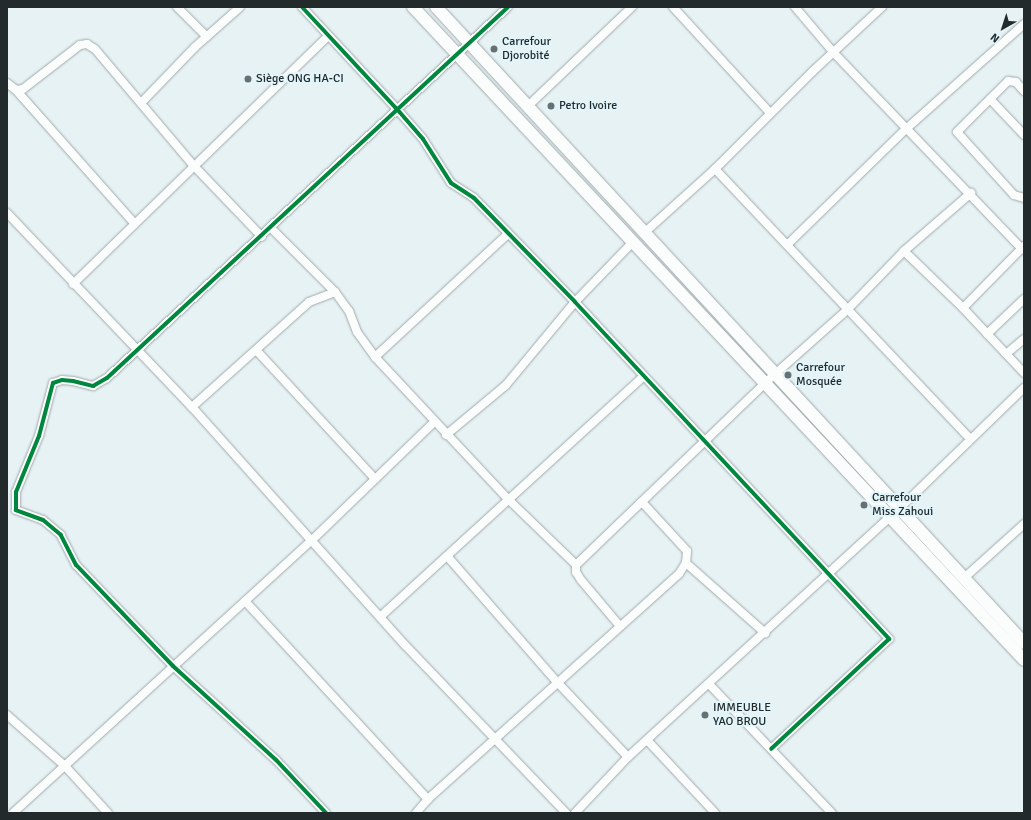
<!DOCTYPE html>
<meta charset="utf-8">
<style>
body{margin:0}
#map{position:relative;width:1031px;height:820px;overflow:hidden;background:#e7f2f4;font-family:Signika,sans-serif}
div>[style]{position:absolute}
.roads{filter:drop-shadow(0 0 1px #a1a9ab) drop-shadow(0 0 1px #a1a9ab)}
.minor>*{height:8px;margin:-4px;padding:0 4px;transform-origin:4px;border-radius:4px;background:#fbfdfd}
.secondary>*{height:12px;margin:-6px;padding:0 6px;transform-origin:6px;border-radius:6px;background:#fbfdfd}
.cycleway>*{height:4px;margin:-2px;padding:0 2px;transform-origin:2px;border-radius:2px;background:#00873e}
.dots>*{width:11px;height:11px;translate:-50% -50%;box-sizing:border-box;border:2px solid #e1f5fa;border-radius:50%}
span{translate:-50% -50%;white-space:nowrap;text-align:center;line-height:1.15;-webkit-text-stroke:4px #e1f5fa;paint-order:stroke}
.poi-label{font-size:12px;color:#232a2c}
.left{translate:0 -50%;text-align:left}
.frame{position:absolute;inset:0;border:8px solid #232a2c;pointer-events:none}
.north{position:absolute;left:983px;top:8px;width:40px;height:40px;-webkit-text-stroke:3px #e1f5fa;paint-order:stroke;rotate:219deg;font-size:11px;font-weight:700;line-height:16px;text-align:center;color:#232a2c}
.north::after{content:'';display:block;margin:auto;width:14px;height:18px;background:#232a2c;clip-path:polygon(50% 0,100% 100%,50% 72%,0 100%)}
</style>
<div id="map">
<div class="roads">
<div class="minor">
<div style="left:177px;top:7px;width:42px;rotate:45deg"></div>
<div style="left:302px;top:7px;width:138px;rotate:47.1deg"></div>
<div style="left:396px;top:108px;width:41px;rotate:48.9deg"></div>
<div style="left:423px;top:139px;width:52px;rotate:57.5deg"></div>
<div style="left:451px;top:183px;width:27px;rotate:33deg"></div>
<div style="left:474px;top:198px;width:145px;rotate:45.8deg"></div>
<div style="left:575px;top:302px;width:461px;rotate:47deg"></div>
<div style="left:889px;top:639px;width:161px;rotate:137deg"></div>
<div style="left:673px;top:7px;width:144px;rotate:47.5deg"></div>
<div style="left:795px;top:7px;width:60px;rotate:49.7deg"></div>
<div style="left:834px;top:53px;width:272px;rotate:46.2deg"></div>
<div style="left:7px;top:83px;width:11px;rotate:38deg"></div>
<div style="left:16px;top:90px;width:7px;rotate:-8deg"></div>
<div style="left:23px;top:89px;width:72px;rotate:-37.7deg"></div>
<div style="left:80px;top:45px;width:7px;rotate:-8deg"></div>
<div style="left:87px;top:44px;width:9px;rotate:32deg"></div>
<div style="left:95px;top:49px;width:153px;rotate:49.8deg"></div>
<div style="left:194px;top:166px;width:98px;rotate:46.2deg"></div>
<div style="left:16px;top:90px;width:179px;rotate:48.4deg"></div>
<div style="left:1024px;top:91px;width:12px;rotate:-132deg"></div>
<div style="left:1016px;top:82px;width:8px;rotate:-173deg"></div>
<div style="left:1008px;top:81px;width:72px;rotate:135deg"></div>
<div style="left:957px;top:132px;width:85px;rotate:47.9deg"></div>
<div style="left:1014px;top:195px;width:10px;rotate:17deg"></div>
<div style="left:990px;top:99px;width:50px;rotate:46.6deg"></div>
<div style="left:141px;top:103px;width:78px;rotate:-46deg"></div>
<div style="left:195px;top:47px;width:60px;rotate:-41.6deg"></div>
<div style="left:528px;top:106px;width:144px;rotate:-43.6deg"></div>
<div style="left:715px;top:169px;width:371px;rotate:46.6deg"></div>
<div style="left:7px;top:213px;width:268px;rotate:46.4deg"></div>
<div style="left:192px;top:407px;width:319px;rotate:48.2deg"></div>
<div style="left:405px;top:645px;width:233px;rotate:46.2deg"></div>
<div style="left:271px;top:228px;width:91px;rotate:45deg"></div>
<div style="left:335px;top:292px;width:24px;rotate:54deg"></div>
<div style="left:349px;top:311px;width:22px;rotate:69deg"></div>
<div style="left:357px;top:332px;width:31px;rotate:54deg"></div>
<div style="left:375px;top:357px;width:196px;rotate:46.9deg"></div>
<div style="left:509px;top:500px;width:93px;rotate:44.1deg"></div>
<div style="left:644px;top:233px;width:96px;rotate:-42deg"></div>
<div style="left:715px;top:169px;width:137px;rotate:-45deg"></div>
<div style="left:812px;top:72px;width:96px;rotate:-42.9deg"></div>
<div style="left:787px;top:245px;width:168px;rotate:-44.3deg"></div>
<div style="left:907px;top:128px;width:157px;rotate:-41.6deg"></div>
<div style="left:904px;top:251px;width:82px;rotate:44deg"></div>
<div style="left:963px;top:308px;width:89px;rotate:46.8deg"></div>
<div style="left:73px;top:284px;width:356px;rotate:-44.2deg"></div>
<div style="left:963px;top:308px;width:87px;rotate:-45.5deg"></div>
<div style="left:987px;top:334px;width:51px;rotate:-43.4deg"></div>
<div style="left:257px;top:351px;width:174px;rotate:47.3deg"></div>
<div style="left:1006px;top:354px;width:23px;rotate:-40deg"></div>
<div style="left:375px;top:357px;width:181px;rotate:-42.8deg"></div>
<div style="left:192px;top:407px;width:157px;rotate:-41.9deg"></div>
<div style="left:309px;top:302px;width:28px;rotate:-21deg"></div>
<div style="left:446px;top:435px;width:78px;rotate:-39.8deg"></div>
<div style="left:506px;top:385px;width:108px;rotate:-50.3deg"></div>
<div style="left:575px;top:302px;width:83px;rotate:-46deg"></div>
<div style="left:447px;top:556px;width:167px;rotate:48.9deg"></div>
<div style="left:557px;top:682px;width:103px;rotate:46.6deg"></div>
<div style="left:686px;top:563px;width:106px;rotate:41.5deg"></div>
<div style="left:964px;top:578px;width:81px;rotate:-42deg"></div>
<div style="left:245px;top:601px;width:270px;rotate:47.3deg"></div>
<div style="left:380px;top:617px;width:357px;rotate:-42.4deg"></div>
<div style="left:619px;top:625px;width:59px;rotate:-130.2deg"></div>
<div style="left:581px;top:580px;width:9px;rotate:-122deg"></div>
<div style="left:576px;top:572px;width:7px;rotate:-90deg"></div>
<div style="left:576px;top:565px;width:262px;rotate:-43.9deg"></div>
<div style="left:765px;top:383px;width:111px;rotate:-41.7deg"></div>
<div style="left:848px;top:309px;width:81px;rotate:-46deg"></div>
<div style="left:904px;top:251px;width:89px;rotate:-40.9deg"></div>
<div style="left:709px;top:684px;width:178px;rotate:46.4deg"></div>
<div style="left:7px;top:715px;width:76px;rotate:41.3deg"></div>
<div style="left:64px;top:765px;width:65px;rotate:47.5deg"></div>
<div style="left:647px;top:740px;width:100px;rotate:47deg"></div>
<div style="left:13px;top:813px;width:405px;rotate:-42.4deg"></div>
<div style="left:312px;top:540px;width:170px;rotate:-44deg"></div>
<div style="left:326px;top:813px;width:73px;rotate:-133.3deg"></div>
<div style="left:276px;top:760px;width:139px;rotate:-137.6deg"></div>
<div style="left:173px;top:666px;width:140px;rotate:-133.8deg"></div>
<div style="left:76px;top:565px;width:34px;rotate:-117deg"></div>
<div style="left:61px;top:535px;width:23px;rotate:-140deg"></div>
<div style="left:43px;top:520px;width:29px;rotate:-160deg"></div>
<div style="left:16px;top:510px;width:18px;rotate:-90deg"></div>
<div style="left:16px;top:492px;width:61px;rotate:-67.7deg"></div>
<div style="left:39px;top:436px;width:55px;rotate:-75.2deg"></div>
<div style="left:53px;top:383px;width:9px;rotate:-18deg"></div>
<div style="left:62px;top:380px;width:11px;rotate:5deg"></div>
<div style="left:73px;top:381px;width:21px;rotate:14deg"></div>
<div style="left:93px;top:386px;width:16px;rotate:-30deg"></div>
<div style="left:107px;top:378px;width:546px;rotate:-42.77deg"></div>
<div style="left:416px;top:813px;width:18px;rotate:-49deg"></div>
<div style="left:428px;top:799px;width:337px;rotate:-41.9deg"></div>
<div style="left:679px;top:574px;width:13px;rotate:-58deg"></div>
<div style="left:686px;top:563px;width:12px;rotate:-85deg"></div>
<div style="left:687px;top:551px;width:67px;rotate:-132.6deg"></div>
<div style="left:575px;top:813px;width:77px;rotate:-46.6deg"></div>
<div style="left:628px;top:757px;width:367px;rotate:-42.5deg"></div>
<div style="left:899px;top:509px;width:174px;rotate:-44.1deg"></div>
</div>
<div class="secondary">
<div style="left:413px;top:7px;width:894px;rotate:46.9deg"></div>
<div style="left:436px;top:7px;width:866px;rotate:47.25deg"></div>
</div>
</div>
<div class="cycleway">
<div style="left:302px;top:7px;width:138px;rotate:47.1deg"></div>
<div style="left:396px;top:108px;width:41px;rotate:48.9deg"></div>
<div style="left:423px;top:139px;width:52px;rotate:57.5deg"></div>
<div style="left:451px;top:183px;width:27px;rotate:33deg"></div>
<div style="left:474px;top:198px;width:145px;rotate:45.8deg"></div>
<div style="left:575px;top:302px;width:461px;rotate:47deg"></div>
<div style="left:889px;top:639px;width:161px;rotate:137deg"></div>
<div style="left:326px;top:813px;width:73px;rotate:-133.3deg"></div>
<div style="left:276px;top:760px;width:139px;rotate:-137.6deg"></div>
<div style="left:173px;top:666px;width:140px;rotate:-133.8deg"></div>
<div style="left:76px;top:565px;width:34px;rotate:-117deg"></div>
<div style="left:61px;top:535px;width:23px;rotate:-140deg"></div>
<div style="left:43px;top:520px;width:29px;rotate:-160deg"></div>
<div style="left:16px;top:510px;width:18px;rotate:-90deg"></div>
<div style="left:16px;top:492px;width:61px;rotate:-67.7deg"></div>
<div style="left:39px;top:436px;width:55px;rotate:-75.2deg"></div>
<div style="left:53px;top:383px;width:9px;rotate:-18deg"></div>
<div style="left:62px;top:380px;width:11px;rotate:5deg"></div>
<div style="left:73px;top:381px;width:21px;rotate:14deg"></div>
<div style="left:93px;top:386px;width:16px;rotate:-30deg"></div>
<div style="left:107px;top:378px;width:546px;rotate:-42.77deg"></div>
</div>
<div class="dots">
<div style="left:494px;top:49px;background:#687072"></div>
<div style="left:248px;top:79px;background:#687072"></div>
<div style="left:551px;top:106px;background:#687072"></div>
<div style="left:788px;top:375px;background:#687072"></div>
<div style="left:864px;top:505px;background:#687072"></div>
<div style="left:705px;top:715px;background:#687072"></div>
</div>
<div class="poi-label">
<span class="left" style="left:502px;top:49px">Carrefour<br>Djorobité</span>
<span class="left" style="left:256px;top:79px">Siège ONG HA-CI</span>
<span class="left" style="left:559px;top:106px">Petro Ivoire</span>
<span class="left" style="left:796px;top:375px">Carrefour<br>Mosquée</span>
<span class="left" style="left:872px;top:505px">Carrefour<br>Miss Zahoui</span>
<span class="left" style="left:713px;top:715px">IMMEUBLE<br>YAO BROU</span>
</div>
<div class="frame"></div>
<div class="north">N</div>
</div>
